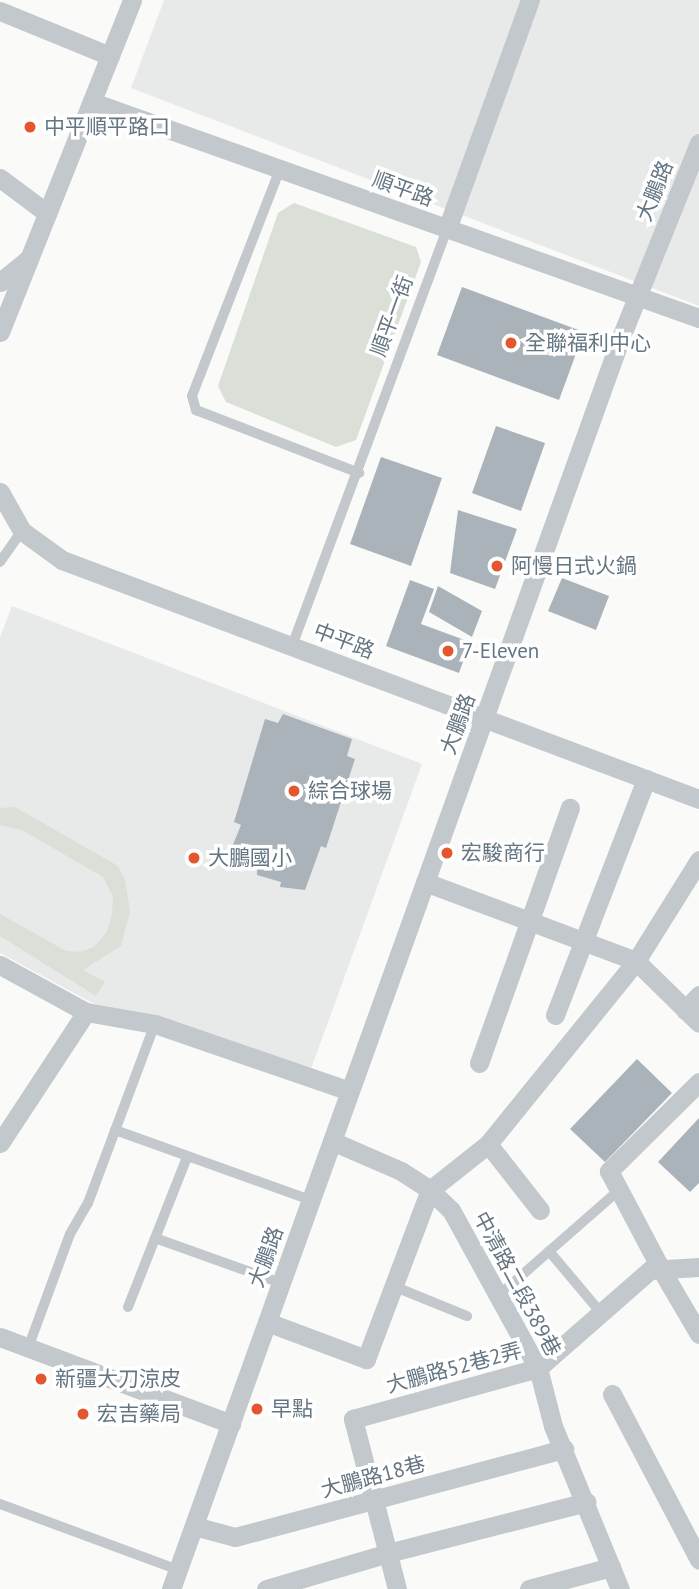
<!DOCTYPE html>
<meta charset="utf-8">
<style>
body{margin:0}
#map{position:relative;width:699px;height:1589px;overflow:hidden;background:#fafaf8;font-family:"PT Sans","Noto Sans TC",sans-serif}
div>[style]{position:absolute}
.built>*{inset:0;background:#e8e9e9}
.green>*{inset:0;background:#dadfd7}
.building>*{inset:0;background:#aab3b9}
.service>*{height:10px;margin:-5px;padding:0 5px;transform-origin:5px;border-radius:5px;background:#c3c8cc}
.minor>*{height:19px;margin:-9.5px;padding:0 9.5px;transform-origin:9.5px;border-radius:9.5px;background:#c3c8cc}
.dots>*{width:19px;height:19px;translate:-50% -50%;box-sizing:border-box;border:4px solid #fff;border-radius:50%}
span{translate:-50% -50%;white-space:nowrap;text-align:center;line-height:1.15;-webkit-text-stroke:7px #fff;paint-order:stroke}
.poi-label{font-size:21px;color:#657683}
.left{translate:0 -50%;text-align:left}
.street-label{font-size:21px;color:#657683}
</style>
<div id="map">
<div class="built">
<div style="clip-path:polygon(164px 0,699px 0,699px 306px,131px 88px)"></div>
<div style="clip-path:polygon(12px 606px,422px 764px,308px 1077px,98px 1006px,0 953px,0 637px)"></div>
</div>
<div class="green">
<div style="clip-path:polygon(294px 203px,416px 247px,421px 262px,356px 440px,336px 447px,226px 402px,218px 386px,278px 213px)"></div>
<div style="clip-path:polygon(15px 807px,118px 866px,125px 880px,130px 911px,121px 946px,83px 970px,105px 982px,96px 996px,0 936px,0 914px,66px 951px,80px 952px,94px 947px,107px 932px,112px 914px,113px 897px,103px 877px,22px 830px,0 825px,0 808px)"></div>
</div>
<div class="building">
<div style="clip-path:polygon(462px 287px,584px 332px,559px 400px,437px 355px)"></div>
<div style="clip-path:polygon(496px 426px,545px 443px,521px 511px,472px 493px)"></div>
<div style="clip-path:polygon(381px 457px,442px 478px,411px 566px,350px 544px)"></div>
<div style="clip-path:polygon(458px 510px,517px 529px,495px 589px,450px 573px)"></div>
<div style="clip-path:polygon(562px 578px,609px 596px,596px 630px,548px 611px)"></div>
<div style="clip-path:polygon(410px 580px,434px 589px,421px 624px,470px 642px,459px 673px,386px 646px)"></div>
<div style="clip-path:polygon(438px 586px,482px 611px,472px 637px,429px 612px)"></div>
<div style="clip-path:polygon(283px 714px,352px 739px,347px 756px,355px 759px,326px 848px,321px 846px,305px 890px,280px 887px,281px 882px,257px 875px,257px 865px,248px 862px,251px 855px,232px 847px,241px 825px,234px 822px,265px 719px,278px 723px)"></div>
<div style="clip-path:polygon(637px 1059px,672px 1093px,605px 1162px,570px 1129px)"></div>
<div style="clip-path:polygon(699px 1118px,699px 1183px,690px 1192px,658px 1162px)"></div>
</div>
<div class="service">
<div style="left:280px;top:169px;width:243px;rotate:111.2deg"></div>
<div style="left:192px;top:396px;width:15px;rotate:74deg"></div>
<div style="left:196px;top:410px;width:175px;rotate:21.1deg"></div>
<div style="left:0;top:562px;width:38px;rotate:-55deg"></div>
<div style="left:292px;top:646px;width:445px;rotate:-69.6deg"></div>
<div style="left:115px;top:1130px;width:208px;rotate:19.7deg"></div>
<div style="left:155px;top:1238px;width:134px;rotate:19.7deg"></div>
<div style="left:549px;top:1251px;width:81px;rotate:50deg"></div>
<div style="left:393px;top:1286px;width:80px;rotate:22.1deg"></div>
<div style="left:498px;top:1296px;width:161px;rotate:-41.2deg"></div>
<div style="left:128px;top:1307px;width:161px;rotate:-68.5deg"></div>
<div style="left:28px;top:1348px;width:121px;rotate:-69.8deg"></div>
<div style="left:70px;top:1234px;width:36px;rotate:-60deg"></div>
<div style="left:88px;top:1203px;width:191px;rotate:-69.5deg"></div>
<div style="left:0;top:1504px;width:190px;rotate:20.3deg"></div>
</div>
<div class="minor">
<div style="left:0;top:11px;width:119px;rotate:22.2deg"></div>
<div style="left:92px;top:102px;width:644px;rotate:19.59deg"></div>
<div style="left:0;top:178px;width:59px;rotate:36.7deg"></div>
<div style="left:447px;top:229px;width:244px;rotate:-70.1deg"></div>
<div style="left:0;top:282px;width:35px;rotate:-39deg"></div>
<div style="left:0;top:332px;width:357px;rotate:-68.3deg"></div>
<div style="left:0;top:492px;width:45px;rotate:60.6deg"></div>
<div style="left:22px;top:531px;width:49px;rotate:35.9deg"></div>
<div style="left:62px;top:560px;width:680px;rotate:20.57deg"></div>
<div style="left:425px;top:882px;width:225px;rotate:20.5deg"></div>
<div style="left:636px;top:961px;width:88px;rotate:44.5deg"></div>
<div style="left:0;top:965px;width:98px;rotate:28.7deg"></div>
<div style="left:86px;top:1012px;width:70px;rotate:9.9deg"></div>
<div style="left:155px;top:1024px;width:206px;rotate:19deg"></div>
<div style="left:685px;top:1010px;width:21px;rotate:-47deg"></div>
<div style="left:555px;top:1015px;width:253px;rotate:-68.9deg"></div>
<div style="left:479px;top:1063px;width:271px;rotate:-70.4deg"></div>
<div style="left:699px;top:1082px;width:127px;rotate:135.3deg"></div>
<div style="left:609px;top:1171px;width:113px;rotate:62.1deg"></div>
<div style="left:662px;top:1271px;width:73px;rotate:59.6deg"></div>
<div style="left:332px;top:1141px;width:75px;rotate:23.5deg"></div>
<div style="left:401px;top:1171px;width:35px;rotate:33deg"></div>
<div style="left:430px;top:1190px;width:29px;rotate:44deg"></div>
<div style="left:451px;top:1210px;width:180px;rotate:61.2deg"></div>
<div style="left:538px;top:1368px;width:60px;rotate:75.5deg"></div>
<div style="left:553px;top:1426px;width:176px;rotate:67.7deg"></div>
<div style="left:0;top:1143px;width:157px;rotate:-56.7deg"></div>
<div style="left:488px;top:1144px;width:235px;rotate:-51deg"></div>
<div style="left:636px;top:961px;width:119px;rotate:-58deg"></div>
<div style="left:267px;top:1322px;width:106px;rotate:20.5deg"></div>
<div style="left:366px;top:1359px;width:181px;rotate:-69.3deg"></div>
<div style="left:430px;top:1190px;width:74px;rotate:-38.4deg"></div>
<div style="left:488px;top:1144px;width:84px;rotate:51.8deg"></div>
<div style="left:0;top:1337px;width:247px;rotate:20.6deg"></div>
<div style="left:612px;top:1394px;width:187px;rotate:62.3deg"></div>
<div style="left:194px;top:1526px;width:42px;rotate:15deg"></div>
<div style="left:235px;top:1537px;width:341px;rotate:-15deg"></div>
<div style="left:171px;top:1589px;width:1330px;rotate:-70.23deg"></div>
<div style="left:621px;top:337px;width:209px;rotate:-68.1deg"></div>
<div style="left:266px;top:1589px;width:127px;rotate:-16.4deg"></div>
<div style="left:388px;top:1553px;width:205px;rotate:-14.4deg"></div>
<div style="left:397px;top:1589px;width:176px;rotate:-104.5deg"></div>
<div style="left:353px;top:1419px;width:192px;rotate:-15.4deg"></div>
<div style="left:538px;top:1368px;width:149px;rotate:-41.2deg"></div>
<div style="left:650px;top:1270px;width:49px;rotate:-3.5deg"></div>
<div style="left:529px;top:1589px;width:85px;rotate:-15deg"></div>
</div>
<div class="dots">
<div style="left:30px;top:127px;background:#e4572e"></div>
<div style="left:511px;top:343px;background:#e4572e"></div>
<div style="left:497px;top:566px;background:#e4572e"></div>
<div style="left:448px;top:651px;background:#e4572e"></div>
<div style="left:294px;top:791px;background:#e4572e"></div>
<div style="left:447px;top:853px;background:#e4572e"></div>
<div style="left:194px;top:858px;background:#e4572e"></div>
<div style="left:41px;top:1379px;background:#e4572e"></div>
<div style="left:257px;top:1409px;background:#e4572e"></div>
<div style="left:83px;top:1414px;background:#e4572e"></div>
</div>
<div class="poi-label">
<span class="left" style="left:44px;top:127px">中平順平路口</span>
<span class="left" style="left:525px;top:343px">全聯福利中心</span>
<span class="left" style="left:511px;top:566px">阿慢日式火鍋</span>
<span class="left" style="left:462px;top:651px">7-Eleven</span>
<span class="left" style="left:308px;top:791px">綜合球場</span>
<span class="left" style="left:461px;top:853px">宏駿商行</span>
<span class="left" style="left:208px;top:858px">大鵬國小</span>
<span class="left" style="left:55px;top:1379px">新疆大刀涼皮</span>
<span class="left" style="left:271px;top:1409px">早點</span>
<span class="left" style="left:97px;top:1414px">宏吉藥局</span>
</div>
<div class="street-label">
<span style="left:403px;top:189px;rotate:20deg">順平路</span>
<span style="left:655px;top:191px;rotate:-68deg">大鵬路</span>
<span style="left:392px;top:316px;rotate:-70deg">順平一街</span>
<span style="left:344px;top:641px;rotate:21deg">中平路</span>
<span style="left:458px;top:724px;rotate:-70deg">大鵬路</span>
<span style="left:266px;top:1257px;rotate:-70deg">大鵬路</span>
<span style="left:517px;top:1284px;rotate:62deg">中清路二段389巷</span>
<span style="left:454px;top:1368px;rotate:-15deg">大鵬路52巷2弄</span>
<span style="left:373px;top:1477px;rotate:-15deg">大鵬路18巷</span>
</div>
</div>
